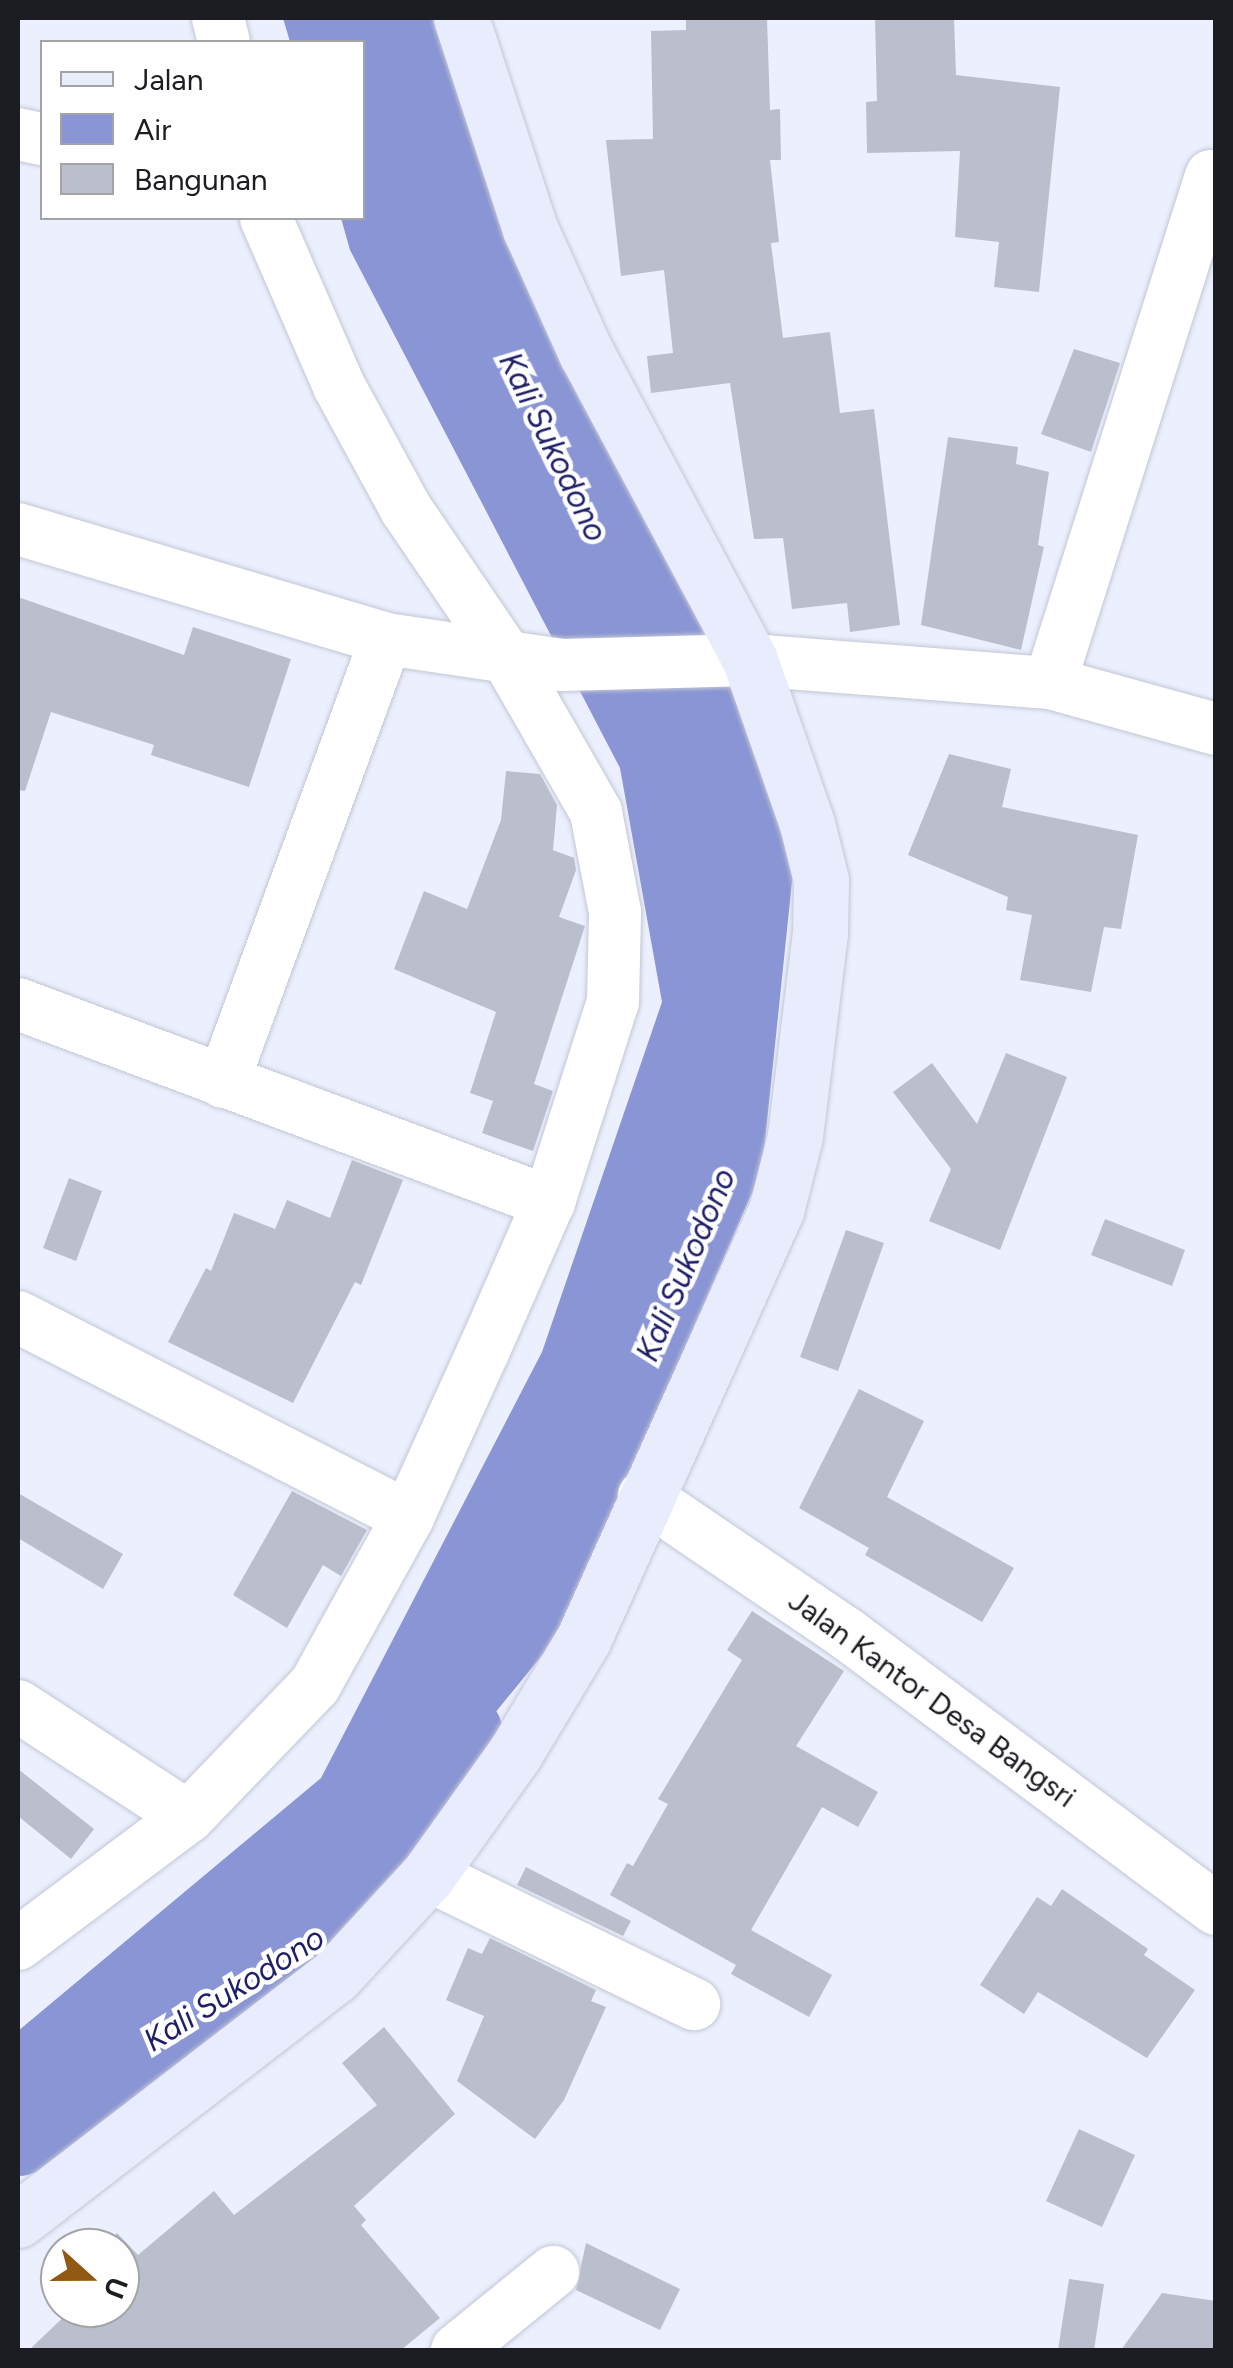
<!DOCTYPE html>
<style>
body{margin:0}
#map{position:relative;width:1233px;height:2368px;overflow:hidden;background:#ecf0fe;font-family:Figtree,sans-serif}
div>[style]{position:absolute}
.water>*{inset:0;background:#8995d4}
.river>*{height:85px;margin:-42.5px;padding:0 42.5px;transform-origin:42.5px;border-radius:42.5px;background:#8995d4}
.building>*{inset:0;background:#bbbecc}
.roads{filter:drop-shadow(0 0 2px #c3c6d4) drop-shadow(0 0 2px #c3c6d4)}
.street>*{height:52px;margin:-26px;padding:0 26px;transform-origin:26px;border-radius:26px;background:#fff}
.secondary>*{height:55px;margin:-27.5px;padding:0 27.5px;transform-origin:27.5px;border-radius:27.5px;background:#e8ecfd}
span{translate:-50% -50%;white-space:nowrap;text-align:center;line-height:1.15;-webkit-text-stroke:9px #fefefe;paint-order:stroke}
.street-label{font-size:30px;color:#1b1d22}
.water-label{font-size:32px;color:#1e1f68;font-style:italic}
.frame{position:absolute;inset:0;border:20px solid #1b1d22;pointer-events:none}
.legend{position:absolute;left:40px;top:40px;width:325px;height:180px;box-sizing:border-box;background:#fefefe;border:2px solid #a3a4a6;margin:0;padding:12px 18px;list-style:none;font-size:30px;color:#1b1d22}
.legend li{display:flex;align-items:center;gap:20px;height:50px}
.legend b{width:50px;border:2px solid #a3a4a6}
.north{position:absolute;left:40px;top:2228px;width:100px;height:100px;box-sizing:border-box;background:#fefefe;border:2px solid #a3a4a6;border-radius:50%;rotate:111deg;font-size:28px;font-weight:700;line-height:40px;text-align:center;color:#1b1d22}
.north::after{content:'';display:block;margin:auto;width:35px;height:45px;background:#925913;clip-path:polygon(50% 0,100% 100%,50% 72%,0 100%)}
</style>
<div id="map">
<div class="water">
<div style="clip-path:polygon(283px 18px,439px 18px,713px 608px,795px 853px,762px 1170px,562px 1631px,296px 1956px,18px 2158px,18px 2031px,321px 1778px,542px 1352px,662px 1002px,620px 768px,350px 250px,341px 218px,362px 218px,362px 42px,290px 42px)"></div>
</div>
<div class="river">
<div style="left:18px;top:2133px;width:174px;rotate:-35.2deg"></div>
<div style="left:160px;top:2033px;width:201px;rotate:-30.5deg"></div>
<div style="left:333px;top:1931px;width:235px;rotate:-57.3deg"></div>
</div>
<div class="building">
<div style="clip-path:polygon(686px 18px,767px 18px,770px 110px,780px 109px,781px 160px,770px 160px,779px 242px,771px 243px,783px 338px,830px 332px,840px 413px,874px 409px,900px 625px,850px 632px,847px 603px,792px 609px,783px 538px,754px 539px,730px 383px,651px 393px,647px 356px,673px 353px,664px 270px,621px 276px,606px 140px,653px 139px,651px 31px,686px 30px)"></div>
<div style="clip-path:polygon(875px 18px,954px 18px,956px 75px,1060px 87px,1039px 292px,994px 287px,999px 242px,955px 237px,960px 151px,867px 153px,866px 102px,877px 101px)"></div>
<div style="clip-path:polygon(1074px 349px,1120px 363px,1091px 452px,1041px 434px)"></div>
<div style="clip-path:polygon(948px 437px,1018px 447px,1016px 464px,1049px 472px,1038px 545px,1044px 547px,1021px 650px,921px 625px)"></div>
<div style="clip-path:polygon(18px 597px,184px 655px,193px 627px,291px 659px,249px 787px,151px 755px,154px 745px,51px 712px,25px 791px,18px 790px)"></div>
<div style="clip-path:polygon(949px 754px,1011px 769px,1002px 807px,1138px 835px,1121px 929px,1104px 927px,1091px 992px,1020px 980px,1032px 915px,1006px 910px,1008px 897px,908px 855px)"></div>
<div style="clip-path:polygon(506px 771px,540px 774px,557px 805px,553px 850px,574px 858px,576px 870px,559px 917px,585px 926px,534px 1084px,553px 1091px,533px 1151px,482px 1133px,493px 1101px,470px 1093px,496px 1012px,394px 969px,424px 891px,467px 909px,501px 820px)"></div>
<div style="clip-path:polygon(1006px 1053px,1067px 1077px,1000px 1250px,929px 1221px,951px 1169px,893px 1092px,932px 1063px,977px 1124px)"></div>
<div style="clip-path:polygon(352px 1160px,403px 1180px,361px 1285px,355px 1282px,293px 1403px,168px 1342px,206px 1268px,211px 1271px,234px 1213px,275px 1229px,287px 1200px,330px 1218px)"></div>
<div style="clip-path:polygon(69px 1178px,102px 1191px,76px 1261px,43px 1248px)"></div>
<div style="clip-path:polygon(1105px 1219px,1185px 1250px,1172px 1286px,1091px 1255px)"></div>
<div style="clip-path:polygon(846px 1230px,884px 1243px,838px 1371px,800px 1357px)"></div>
<div style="clip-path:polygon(859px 1389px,924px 1421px,887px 1497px,1014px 1568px,982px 1622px,865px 1555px,869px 1548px,799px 1508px)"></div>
<div style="clip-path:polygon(292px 1491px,367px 1530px,341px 1576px,323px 1565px,287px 1628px,233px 1595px)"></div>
<div style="clip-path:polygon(18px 1493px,123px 1554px,103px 1589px,18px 1538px)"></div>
<div style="clip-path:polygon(752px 1611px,844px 1671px,796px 1746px,878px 1792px,858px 1827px,822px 1807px,751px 1930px,832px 1975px,809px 2017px,731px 1974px,736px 1965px,610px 1895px,627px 1863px,633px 1866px,668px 1804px,658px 1799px,742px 1660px,727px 1650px)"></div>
<div style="clip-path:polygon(18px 1769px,94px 1829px,71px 1859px,18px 1816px)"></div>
<div style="clip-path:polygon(526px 1867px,631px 1921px,623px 1936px,517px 1885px)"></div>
<div style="clip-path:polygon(1062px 1889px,1148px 1949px,1144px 1955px,1195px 1990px,1147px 2058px,1038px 1992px,1024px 2014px,980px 1985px,1037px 1897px,1051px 1906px)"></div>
<div style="clip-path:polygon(490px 1938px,596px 1990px,591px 2001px,606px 2007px,564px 2100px,535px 2139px,457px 2081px,484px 2016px,446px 2000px,468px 1948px,482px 1954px)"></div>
<div style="clip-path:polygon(384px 2027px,455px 2114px,354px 2206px,366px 2220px,361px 2225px,440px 2318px,401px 2350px,29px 2350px,73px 2308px,120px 2308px,120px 2248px,102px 2248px,117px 2233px,138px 2255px,214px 2191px,234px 2215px,377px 2105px,342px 2063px)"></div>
<div style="clip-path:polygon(1079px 2129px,1135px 2155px,1102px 2227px,1046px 2201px)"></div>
<div style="clip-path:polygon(586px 2243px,680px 2289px,660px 2330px,576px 2290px)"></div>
<div style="clip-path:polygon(1069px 2279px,1104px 2284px,1094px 2350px,1058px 2350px)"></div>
<div style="clip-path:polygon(1162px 2293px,1216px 2301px,1216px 2350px,1121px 2350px)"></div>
</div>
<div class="roads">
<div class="street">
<div style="left:218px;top:18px;width:25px;rotate:76deg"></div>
<div style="left:18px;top:134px;width:25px;rotate:12deg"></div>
<div style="left:18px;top:529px;width:384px;rotate:16.6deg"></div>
<div style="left:386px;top:639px;width:178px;rotate:8.4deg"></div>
<div style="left:562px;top:665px;width:188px;rotate:-1.5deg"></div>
<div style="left:750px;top:660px;width:301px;rotate:4.4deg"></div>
<div style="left:1050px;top:683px;width:172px;rotate:15.5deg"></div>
<div style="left:1050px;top:683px;width:532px;rotate:-72.38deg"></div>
<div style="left:18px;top:1004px;width:567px;rotate:20.45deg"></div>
<div style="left:223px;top:1082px;width:472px;rotate:-69.8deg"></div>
<div style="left:18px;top:1317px;width:438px;rotate:27.1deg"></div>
<div style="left:644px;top:1496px;width:245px;rotate:34.2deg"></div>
<div style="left:847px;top:1634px;width:460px;rotate:36.7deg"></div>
<div style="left:18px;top:1706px;width:203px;rotate:33.1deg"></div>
<div style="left:428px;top:1875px;width:296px;rotate:25.9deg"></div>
<div style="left:18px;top:1944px;width:212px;rotate:-36.8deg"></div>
<div style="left:188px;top:1817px;width:183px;rotate:-46.1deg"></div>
<div style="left:315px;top:1685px;width:192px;rotate:-61deg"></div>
<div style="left:408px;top:1517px;width:181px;rotate:-65.6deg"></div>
<div style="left:483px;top:1352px;width:164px;rotate:-66.3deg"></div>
<div style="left:549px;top:1202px;width:210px;rotate:-72.3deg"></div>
<div style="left:613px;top:1002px;width:90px;rotate:-88.7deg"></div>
<div style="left:615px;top:912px;width:102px;rotate:-100.8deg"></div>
<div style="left:596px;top:812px;width:177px;rotate:-119.9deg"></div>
<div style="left:508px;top:659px;width:181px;rotate:-124.2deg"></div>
<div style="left:406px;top:509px;width:140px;rotate:-118.6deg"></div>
<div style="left:339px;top:386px;width:183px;rotate:-113.5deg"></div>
<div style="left:457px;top:2350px;width:124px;rotate:-39.1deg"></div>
</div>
<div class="secondary">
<div style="left:18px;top:2220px;width:401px;rotate:-37.6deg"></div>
<div style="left:336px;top:1975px;width:136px;rotate:-47.4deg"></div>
<div style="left:428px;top:1875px;width:150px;rotate:-54.5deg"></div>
<div style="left:515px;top:1753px;width:132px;rotate:-59deg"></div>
<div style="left:583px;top:1640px;width:470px;rotate:-65.8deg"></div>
<div style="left:776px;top:1211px;width:77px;rotate:-75.8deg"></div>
<div style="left:795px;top:1136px;width:205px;rotate:-83deg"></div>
<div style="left:820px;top:933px;width:53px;rotate:-88.9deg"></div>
<div style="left:821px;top:880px;width:58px;rotate:-104deg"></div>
<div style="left:807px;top:824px;width:174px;rotate:-109.2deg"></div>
<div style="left:750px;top:660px;width:348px;rotate:-118.1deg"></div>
<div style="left:586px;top:353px;width:136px;rotate:-114.3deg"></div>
<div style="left:530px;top:229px;width:222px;rotate:-108.1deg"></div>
</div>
</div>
<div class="street-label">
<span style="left:932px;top:1699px;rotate:36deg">Jalan Kantor Desa Bangsri</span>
</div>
<div class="water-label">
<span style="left:553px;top:447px;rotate:64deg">Kali Sukodono</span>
<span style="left:686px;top:1265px;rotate:-67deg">Kali Sukodono</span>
<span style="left:234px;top:1989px;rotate:-32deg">Kali Sukodono</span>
</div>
<div class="frame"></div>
<ul class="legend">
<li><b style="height:12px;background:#e8ecfd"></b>Jalan</li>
<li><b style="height:28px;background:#8995d4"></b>Air</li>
<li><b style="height:28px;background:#bbbecc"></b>Bangunan</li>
</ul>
<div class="north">U</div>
</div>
